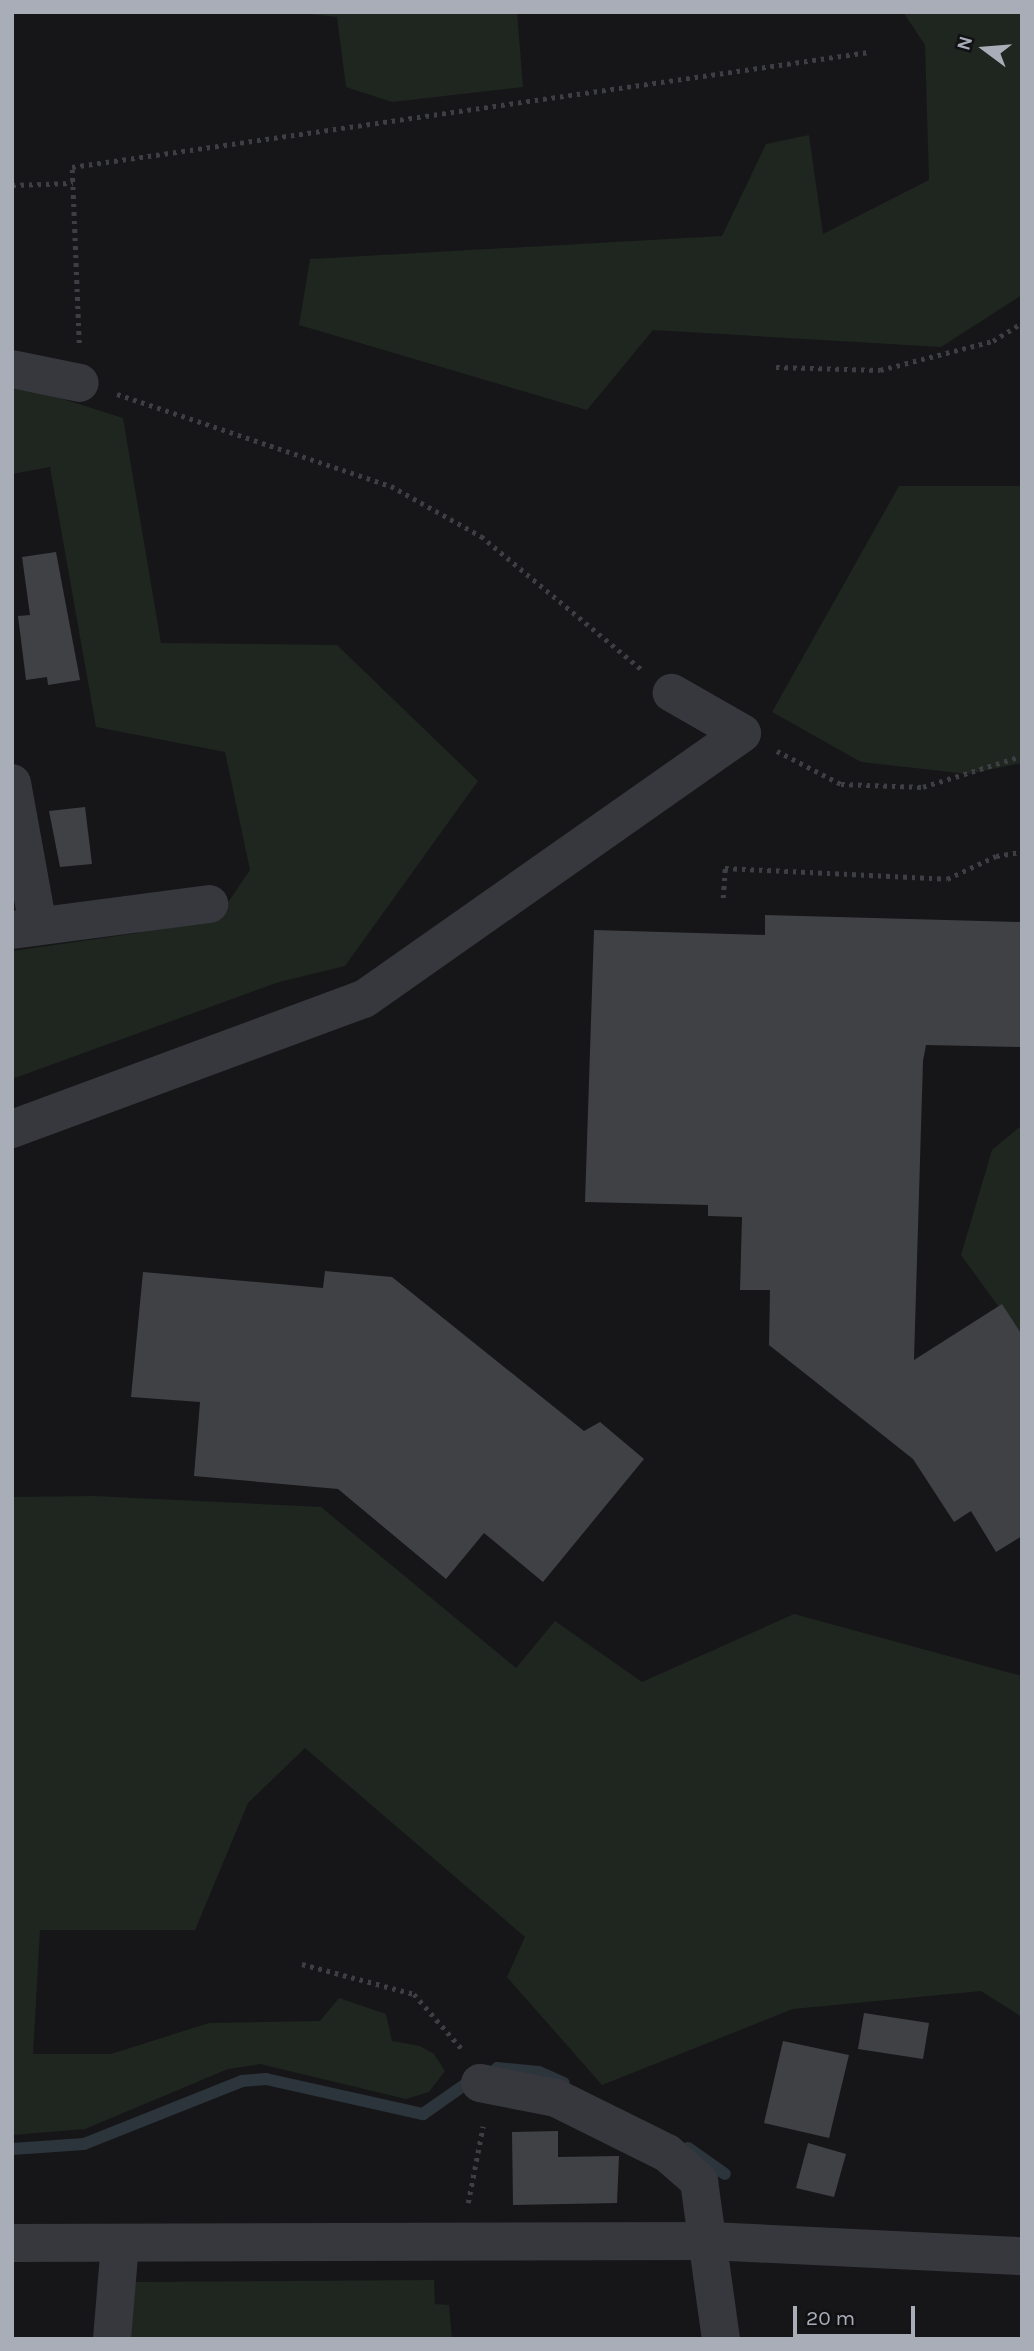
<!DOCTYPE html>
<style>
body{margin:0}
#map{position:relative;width:1034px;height:2351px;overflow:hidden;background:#161618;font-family:Karla,sans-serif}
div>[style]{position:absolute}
.green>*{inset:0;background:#1e261f}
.stream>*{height:12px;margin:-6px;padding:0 6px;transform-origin:6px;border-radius:6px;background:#2c353c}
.building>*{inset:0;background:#404145}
.path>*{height:4.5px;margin-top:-2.25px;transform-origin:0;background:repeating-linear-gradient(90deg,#3d3f44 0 3.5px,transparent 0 8.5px)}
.minor>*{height:38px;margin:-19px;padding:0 19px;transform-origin:19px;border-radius:19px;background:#37383d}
span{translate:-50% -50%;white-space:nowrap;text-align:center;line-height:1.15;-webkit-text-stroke:6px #111113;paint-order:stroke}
.frame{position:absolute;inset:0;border:14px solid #a8adb8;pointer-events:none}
.north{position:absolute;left:950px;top:14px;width:70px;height:70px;-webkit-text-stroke:5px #111113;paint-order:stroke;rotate:286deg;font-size:19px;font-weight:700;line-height:28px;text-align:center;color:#a8adb8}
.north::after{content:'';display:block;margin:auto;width:24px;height:32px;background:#a8adb8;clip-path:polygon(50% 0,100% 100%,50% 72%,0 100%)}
.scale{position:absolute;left:793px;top:2306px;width:122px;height:32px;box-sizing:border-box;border:4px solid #a8adb8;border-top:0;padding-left:9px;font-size:21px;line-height:24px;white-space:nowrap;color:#a8adb8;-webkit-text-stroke:5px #111113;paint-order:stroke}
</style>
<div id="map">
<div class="green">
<div style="clip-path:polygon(292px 12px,517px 12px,523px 87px,392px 102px,346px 87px,337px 17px)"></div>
<div style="clip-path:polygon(903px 12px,1022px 12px,1022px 295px,941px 347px,653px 330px,587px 410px,299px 325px,310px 259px,722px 236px,766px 144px,809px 135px,823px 234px,929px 180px,925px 45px)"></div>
<div style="clip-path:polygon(12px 383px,123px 418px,161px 643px,337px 645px,478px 781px,345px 966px,279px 982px,12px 1079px,12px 951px,138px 933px,222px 911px,250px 870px,225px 752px,96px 727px,50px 467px,12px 474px)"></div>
<div style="clip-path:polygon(899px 486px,1022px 486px,1022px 763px,968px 774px,861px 762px,772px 712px)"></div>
<div style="clip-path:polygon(1022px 1125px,1022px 1339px,961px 1255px,992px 1150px)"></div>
<div style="clip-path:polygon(94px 1496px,321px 1507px,516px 1668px,555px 1621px,642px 1682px,794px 1614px,1022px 1676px,1022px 2017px,981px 1991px,793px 2009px,602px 2085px,507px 1977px,525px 1937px,305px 1748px,248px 1803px,195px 1930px,40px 1930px,33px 2054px,111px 2054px,209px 2023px,320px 2021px,339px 1998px,386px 2014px,392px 2041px,420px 2046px,434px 2054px,445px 2071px,429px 2092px,406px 2099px,260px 2064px,228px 2069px,85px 2129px,12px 2135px,12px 1497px)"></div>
<div style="clip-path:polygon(434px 2280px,435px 2304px,449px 2305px,452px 2339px,125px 2339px,130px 2282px)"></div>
</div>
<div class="stream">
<div style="left:497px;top:2068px;width:42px;rotate:5.4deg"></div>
<div style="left:539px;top:2072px;width:27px;rotate:24deg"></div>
<div style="left:688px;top:2148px;width:45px;rotate:35.1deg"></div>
<div style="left:12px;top:2149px;width:72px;rotate:-4deg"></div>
<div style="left:84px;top:2144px;width:170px;rotate:-21.7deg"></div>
<div style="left:242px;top:2081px;width:24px;rotate:-5deg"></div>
<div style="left:266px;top:2079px;width:161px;rotate:12.6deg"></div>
<div style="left:423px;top:2114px;width:66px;rotate:-35.1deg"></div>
</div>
<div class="building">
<div style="clip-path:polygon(56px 552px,80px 680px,48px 685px,47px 677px,26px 680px,18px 616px,30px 615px,22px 557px)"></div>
<div style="clip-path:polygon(85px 807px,92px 864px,60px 867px,49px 811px)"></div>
<div style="clip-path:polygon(765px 915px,1022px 922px,1022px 1047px,926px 1045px,923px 1061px,914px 1360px,1002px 1304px,1022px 1335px,1022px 1536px,996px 1552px,971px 1511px,954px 1522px,913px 1459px,769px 1345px,770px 1290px,740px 1290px,742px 1217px,708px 1216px,708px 1205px,585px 1202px,594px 930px,765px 935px)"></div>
<div style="clip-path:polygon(325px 1271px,392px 1277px,584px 1431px,600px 1422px,644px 1459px,543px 1582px,484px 1533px,446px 1579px,338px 1489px,194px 1476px,200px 1402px,131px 1397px,143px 1272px,323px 1288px)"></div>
<div style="clip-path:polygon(864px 2013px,929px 2023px,923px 2059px,858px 2049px)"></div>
<div style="clip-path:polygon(783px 2041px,849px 2055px,829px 2138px,764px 2123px)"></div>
<div style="clip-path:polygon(558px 2131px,558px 2157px,619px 2156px,617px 2203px,513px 2205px,512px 2132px)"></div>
<div style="clip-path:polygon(808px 2143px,846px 2154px,834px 2197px,796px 2188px)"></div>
</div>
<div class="path">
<div style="left:12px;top:185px;width:61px;rotate:-1.9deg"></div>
<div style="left:79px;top:343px;width:176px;rotate:-92.3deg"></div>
<div style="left:72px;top:167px;width:805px;rotate:-8.21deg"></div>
<div style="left:776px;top:367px;width:104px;rotate:1.7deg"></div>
<div style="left:880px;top:370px;width:117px;rotate:-14.4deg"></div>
<div style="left:993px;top:341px;width:34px;rotate:-32deg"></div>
<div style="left:117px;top:394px;width:289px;rotate:18.6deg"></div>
<div style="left:391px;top:486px;width:103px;rotate:29.1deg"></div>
<div style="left:481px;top:536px;width:208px;rotate:39.7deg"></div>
<div style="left:777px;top:751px;width:72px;rotate:27.3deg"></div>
<div style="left:841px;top:784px;width:82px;rotate:2.1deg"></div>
<div style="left:923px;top:787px;width:104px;rotate:-17.4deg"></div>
<div style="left:723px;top:898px;width:30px;rotate:-86deg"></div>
<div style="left:725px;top:868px;width:222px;rotate:2.8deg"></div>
<div style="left:947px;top:879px;width:54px;rotate:-25.1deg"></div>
<div style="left:996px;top:856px;width:26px;rotate:-9deg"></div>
<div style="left:302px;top:1964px;width:116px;rotate:15deg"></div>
<div style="left:414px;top:1994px;width:73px;rotate:48.9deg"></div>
<div style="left:468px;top:2203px;width:78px;rotate:-79deg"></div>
</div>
<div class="minor">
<div style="left:12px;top:369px;width:69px;rotate:11.6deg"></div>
<div style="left:12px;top:783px;width:145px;rotate:79.7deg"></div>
<div style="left:12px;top:930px;width:199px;rotate:-7.5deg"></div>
<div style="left:12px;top:1129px;width:375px;rotate:-20.3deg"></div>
<div style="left:364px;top:999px;width:462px;rotate:-35.1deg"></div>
<div style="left:742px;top:733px;width:81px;rotate:-150.3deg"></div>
<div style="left:480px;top:2083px;width:77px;rotate:11.2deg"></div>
<div style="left:556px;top:2098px;width:124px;rotate:26.4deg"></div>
<div style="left:667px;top:2153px;width:43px;rotate:41.2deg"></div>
<div style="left:699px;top:2181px;width:160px;rotate:82.1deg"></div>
<div style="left:12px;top:2243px;width:698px;rotate:-0.16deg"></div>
<div style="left:710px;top:2241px;width:312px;rotate:2.8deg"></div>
<div style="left:112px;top:2339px;width:96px;rotate:-85.2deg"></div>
</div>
<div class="frame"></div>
<div class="north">N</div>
<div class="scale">20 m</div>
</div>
